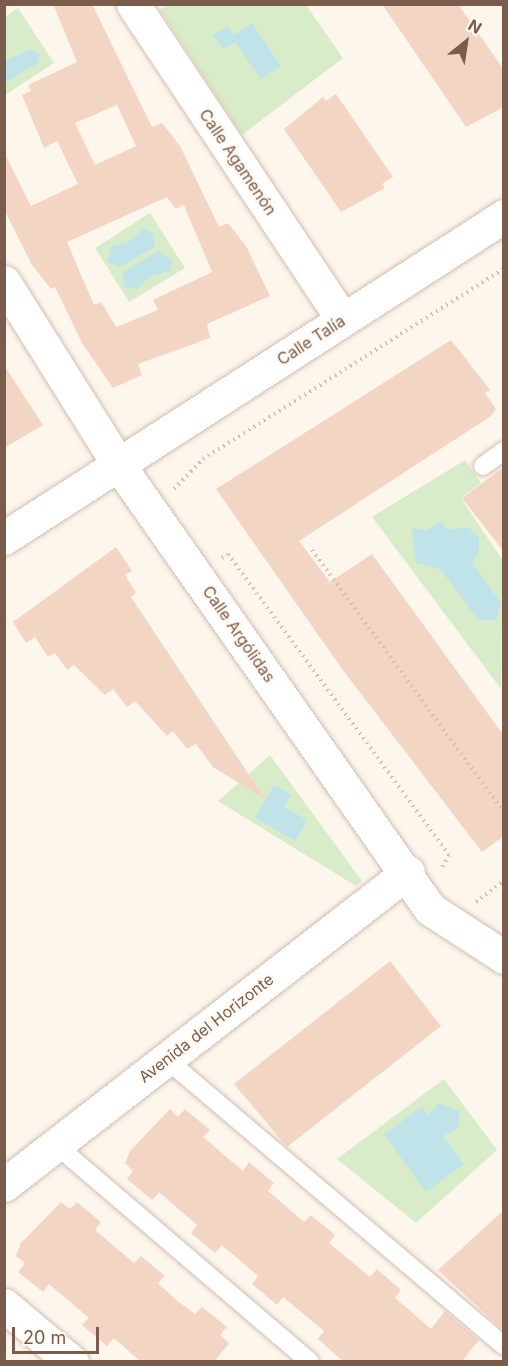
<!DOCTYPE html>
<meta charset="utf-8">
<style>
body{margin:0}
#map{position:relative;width:508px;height:1366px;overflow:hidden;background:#fdf6ec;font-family:Inter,sans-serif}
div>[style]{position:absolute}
.green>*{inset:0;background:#d8ecc9}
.water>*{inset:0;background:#bfe3e8}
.building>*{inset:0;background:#f3d5c3}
.path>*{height:4px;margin-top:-2px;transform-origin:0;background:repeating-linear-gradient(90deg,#d9b8a5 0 1.5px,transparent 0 6px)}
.roads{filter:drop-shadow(0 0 2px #d1beb0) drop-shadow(0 0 2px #d1beb0)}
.lane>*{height:18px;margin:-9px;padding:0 9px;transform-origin:9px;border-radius:9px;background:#fff}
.street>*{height:33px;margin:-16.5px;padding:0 16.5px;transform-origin:16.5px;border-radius:16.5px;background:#fff}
span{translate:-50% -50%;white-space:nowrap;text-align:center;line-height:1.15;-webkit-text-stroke:6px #fffaf3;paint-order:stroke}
.street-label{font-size:16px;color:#7a5c4d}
.frame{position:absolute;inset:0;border:6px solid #7a5c4d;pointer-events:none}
.north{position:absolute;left:436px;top:12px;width:60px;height:60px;-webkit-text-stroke:4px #fffaf3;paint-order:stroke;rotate:30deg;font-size:16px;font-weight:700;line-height:24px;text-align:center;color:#7a5c4d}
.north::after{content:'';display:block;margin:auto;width:21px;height:27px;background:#7a5c4d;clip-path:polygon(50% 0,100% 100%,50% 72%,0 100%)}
.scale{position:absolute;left:12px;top:1327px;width:87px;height:27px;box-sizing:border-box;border:3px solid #7a5c4d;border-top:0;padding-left:8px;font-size:18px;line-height:21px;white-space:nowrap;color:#7a5c4d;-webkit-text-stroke:4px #fffaf3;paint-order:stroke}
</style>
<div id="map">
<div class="green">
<div style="clip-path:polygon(168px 4px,306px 5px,343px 58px,242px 135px,160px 10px)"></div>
<div style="clip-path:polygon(18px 8px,54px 63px,5px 95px,5px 17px)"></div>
<div style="clip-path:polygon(150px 213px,185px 268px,129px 302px,95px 248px)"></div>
<div style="clip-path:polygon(465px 460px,481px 483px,461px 498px,503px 561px,501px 689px,372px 517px)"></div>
<div style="clip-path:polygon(270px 755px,362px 881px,356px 886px,218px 801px)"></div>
<div style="clip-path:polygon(444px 1079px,497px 1150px,416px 1223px,337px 1159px)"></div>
</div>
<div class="water">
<div style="clip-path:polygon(252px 23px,281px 66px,261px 79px,235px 42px,223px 49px,213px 35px,228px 26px,234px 35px)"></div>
<div style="clip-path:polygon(31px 49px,39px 54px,38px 63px,5px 83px,5px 61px)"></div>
<div style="clip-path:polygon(144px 228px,153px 233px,155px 247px,119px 267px,107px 262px,112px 246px,127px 243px)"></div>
<div style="clip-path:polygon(159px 251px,172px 261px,170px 271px,149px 277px,137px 289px,124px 287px,123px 272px)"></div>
<div style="clip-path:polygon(442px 522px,447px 529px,469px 528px,479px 538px,479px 552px,472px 563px,501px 603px,496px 620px,478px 620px,440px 569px,416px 563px,412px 528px,426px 530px)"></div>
<div style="clip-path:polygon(274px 785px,291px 795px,284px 807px,307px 820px,295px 841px,255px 818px)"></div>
<div style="clip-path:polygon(439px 1103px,460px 1111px,458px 1128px,443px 1136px,464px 1164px,426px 1192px,384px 1134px,422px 1107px,428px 1115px)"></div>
</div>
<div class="building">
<div style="clip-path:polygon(evenodd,53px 4px,92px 4px,152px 127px,162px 123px,180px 146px,219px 227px,228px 223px,246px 246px,270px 296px,207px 324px,210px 338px,138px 364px,142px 375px,113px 388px,82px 343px,55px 287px,51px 289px,32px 265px,4px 209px,4px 152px,31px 206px,78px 184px,57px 141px,44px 148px,22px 95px,31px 91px,28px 85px,77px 62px,53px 4px,117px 105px,136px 146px,95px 165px,75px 123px,117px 105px,53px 4px,167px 197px,176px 209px,184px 205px,212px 272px,153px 300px,158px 310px,116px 327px,101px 302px,94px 305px,67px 242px,167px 197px)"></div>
<div style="clip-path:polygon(382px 4px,458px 4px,504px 70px,504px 107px,466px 127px)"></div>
<div style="clip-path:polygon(336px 94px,393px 177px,382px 184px,385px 188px,341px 212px,284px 129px,323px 97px,326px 101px)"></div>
<div style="clip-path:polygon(451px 340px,490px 390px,485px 393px,496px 409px,491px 416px,299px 541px,330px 582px,372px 554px,504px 736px,504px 836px,482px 852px,342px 669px,216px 489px)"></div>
<div style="clip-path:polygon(4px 365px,43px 425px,4px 448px)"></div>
<div style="clip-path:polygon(504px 467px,504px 552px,462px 498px)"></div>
<div style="clip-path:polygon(116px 547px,132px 571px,125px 575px,136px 593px,131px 597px,265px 799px,213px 767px,196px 744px,187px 749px,173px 731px,167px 736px,135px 701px,127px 707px,113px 689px,105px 695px,74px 665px,67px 670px,55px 653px,48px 657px,35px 637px,26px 643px,13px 622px)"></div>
<div style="clip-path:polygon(390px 961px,441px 1026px,287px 1147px,234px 1084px)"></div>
<div style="clip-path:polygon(170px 1109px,178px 1117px,185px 1109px,210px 1130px,203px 1137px,243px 1171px,249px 1162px,274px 1183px,268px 1191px,304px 1222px,311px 1215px,335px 1235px,329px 1243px,370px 1277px,377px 1269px,401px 1290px,395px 1298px,431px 1329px,445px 1311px,479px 1340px,461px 1362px,344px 1362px,318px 1339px,324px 1331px,283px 1297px,277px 1305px,252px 1284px,258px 1276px,222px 1245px,215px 1253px,191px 1233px,197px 1225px,159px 1192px,152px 1200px,127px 1179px,133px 1171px,125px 1163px,130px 1151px)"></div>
<div style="clip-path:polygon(61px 1202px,70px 1209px,77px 1202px,101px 1222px,95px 1230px,134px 1263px,141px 1256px,165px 1276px,158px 1283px,176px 1300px,195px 1314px,202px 1307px,227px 1327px,220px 1335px,229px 1343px,214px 1362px,141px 1362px,114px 1338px,107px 1346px,82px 1325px,89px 1318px,49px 1284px,43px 1292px,18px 1272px,25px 1263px,16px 1256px,21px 1243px)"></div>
<div style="clip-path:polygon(504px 1210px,504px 1331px,438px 1270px)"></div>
</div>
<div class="path">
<div style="left:174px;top:489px;width:42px;rotate:-46deg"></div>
<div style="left:203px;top:459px;width:356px;rotate:-32.3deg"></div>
<div style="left:312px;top:550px;width:325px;rotate:53.8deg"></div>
<div style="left:222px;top:558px;width:7px;rotate:-34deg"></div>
<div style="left:228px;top:554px;width:373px;rotate:53.7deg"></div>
<div style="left:449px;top:855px;width:18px;rotate:119deg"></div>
<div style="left:476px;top:902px;width:36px;rotate:-38deg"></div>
</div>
<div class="roads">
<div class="lane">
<div style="left:483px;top:466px;width:26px;rotate:-36deg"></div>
<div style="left:166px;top:1059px;width:443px;rotate:40.3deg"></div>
<div style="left:56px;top:1145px;width:334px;rotate:40.5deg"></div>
</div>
<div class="street">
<div style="left:133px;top:4px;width:379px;rotate:56.4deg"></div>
<div style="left:4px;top:282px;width:215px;rotate:57.9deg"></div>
<div style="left:118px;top:464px;width:543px;rotate:54.96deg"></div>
<div style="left:430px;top:909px;width:88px;rotate:33deg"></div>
<div style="left:4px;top:538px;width:595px;rotate:-32.78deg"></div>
<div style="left:4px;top:1185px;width:511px;rotate:-37.77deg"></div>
<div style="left:4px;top:1305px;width:89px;rotate:40deg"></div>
</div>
</div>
<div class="street-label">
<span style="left:238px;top:162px;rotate:56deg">Calle Agamenón</span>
<span style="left:311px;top:340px;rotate:-33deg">Calle Talía</span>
<span style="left:239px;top:634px;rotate:55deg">Calle Argólidas</span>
<span style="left:206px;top:1028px;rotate:-38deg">Avenida del Horizonte</span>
</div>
<div class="frame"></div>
<div class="north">N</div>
<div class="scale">20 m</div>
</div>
